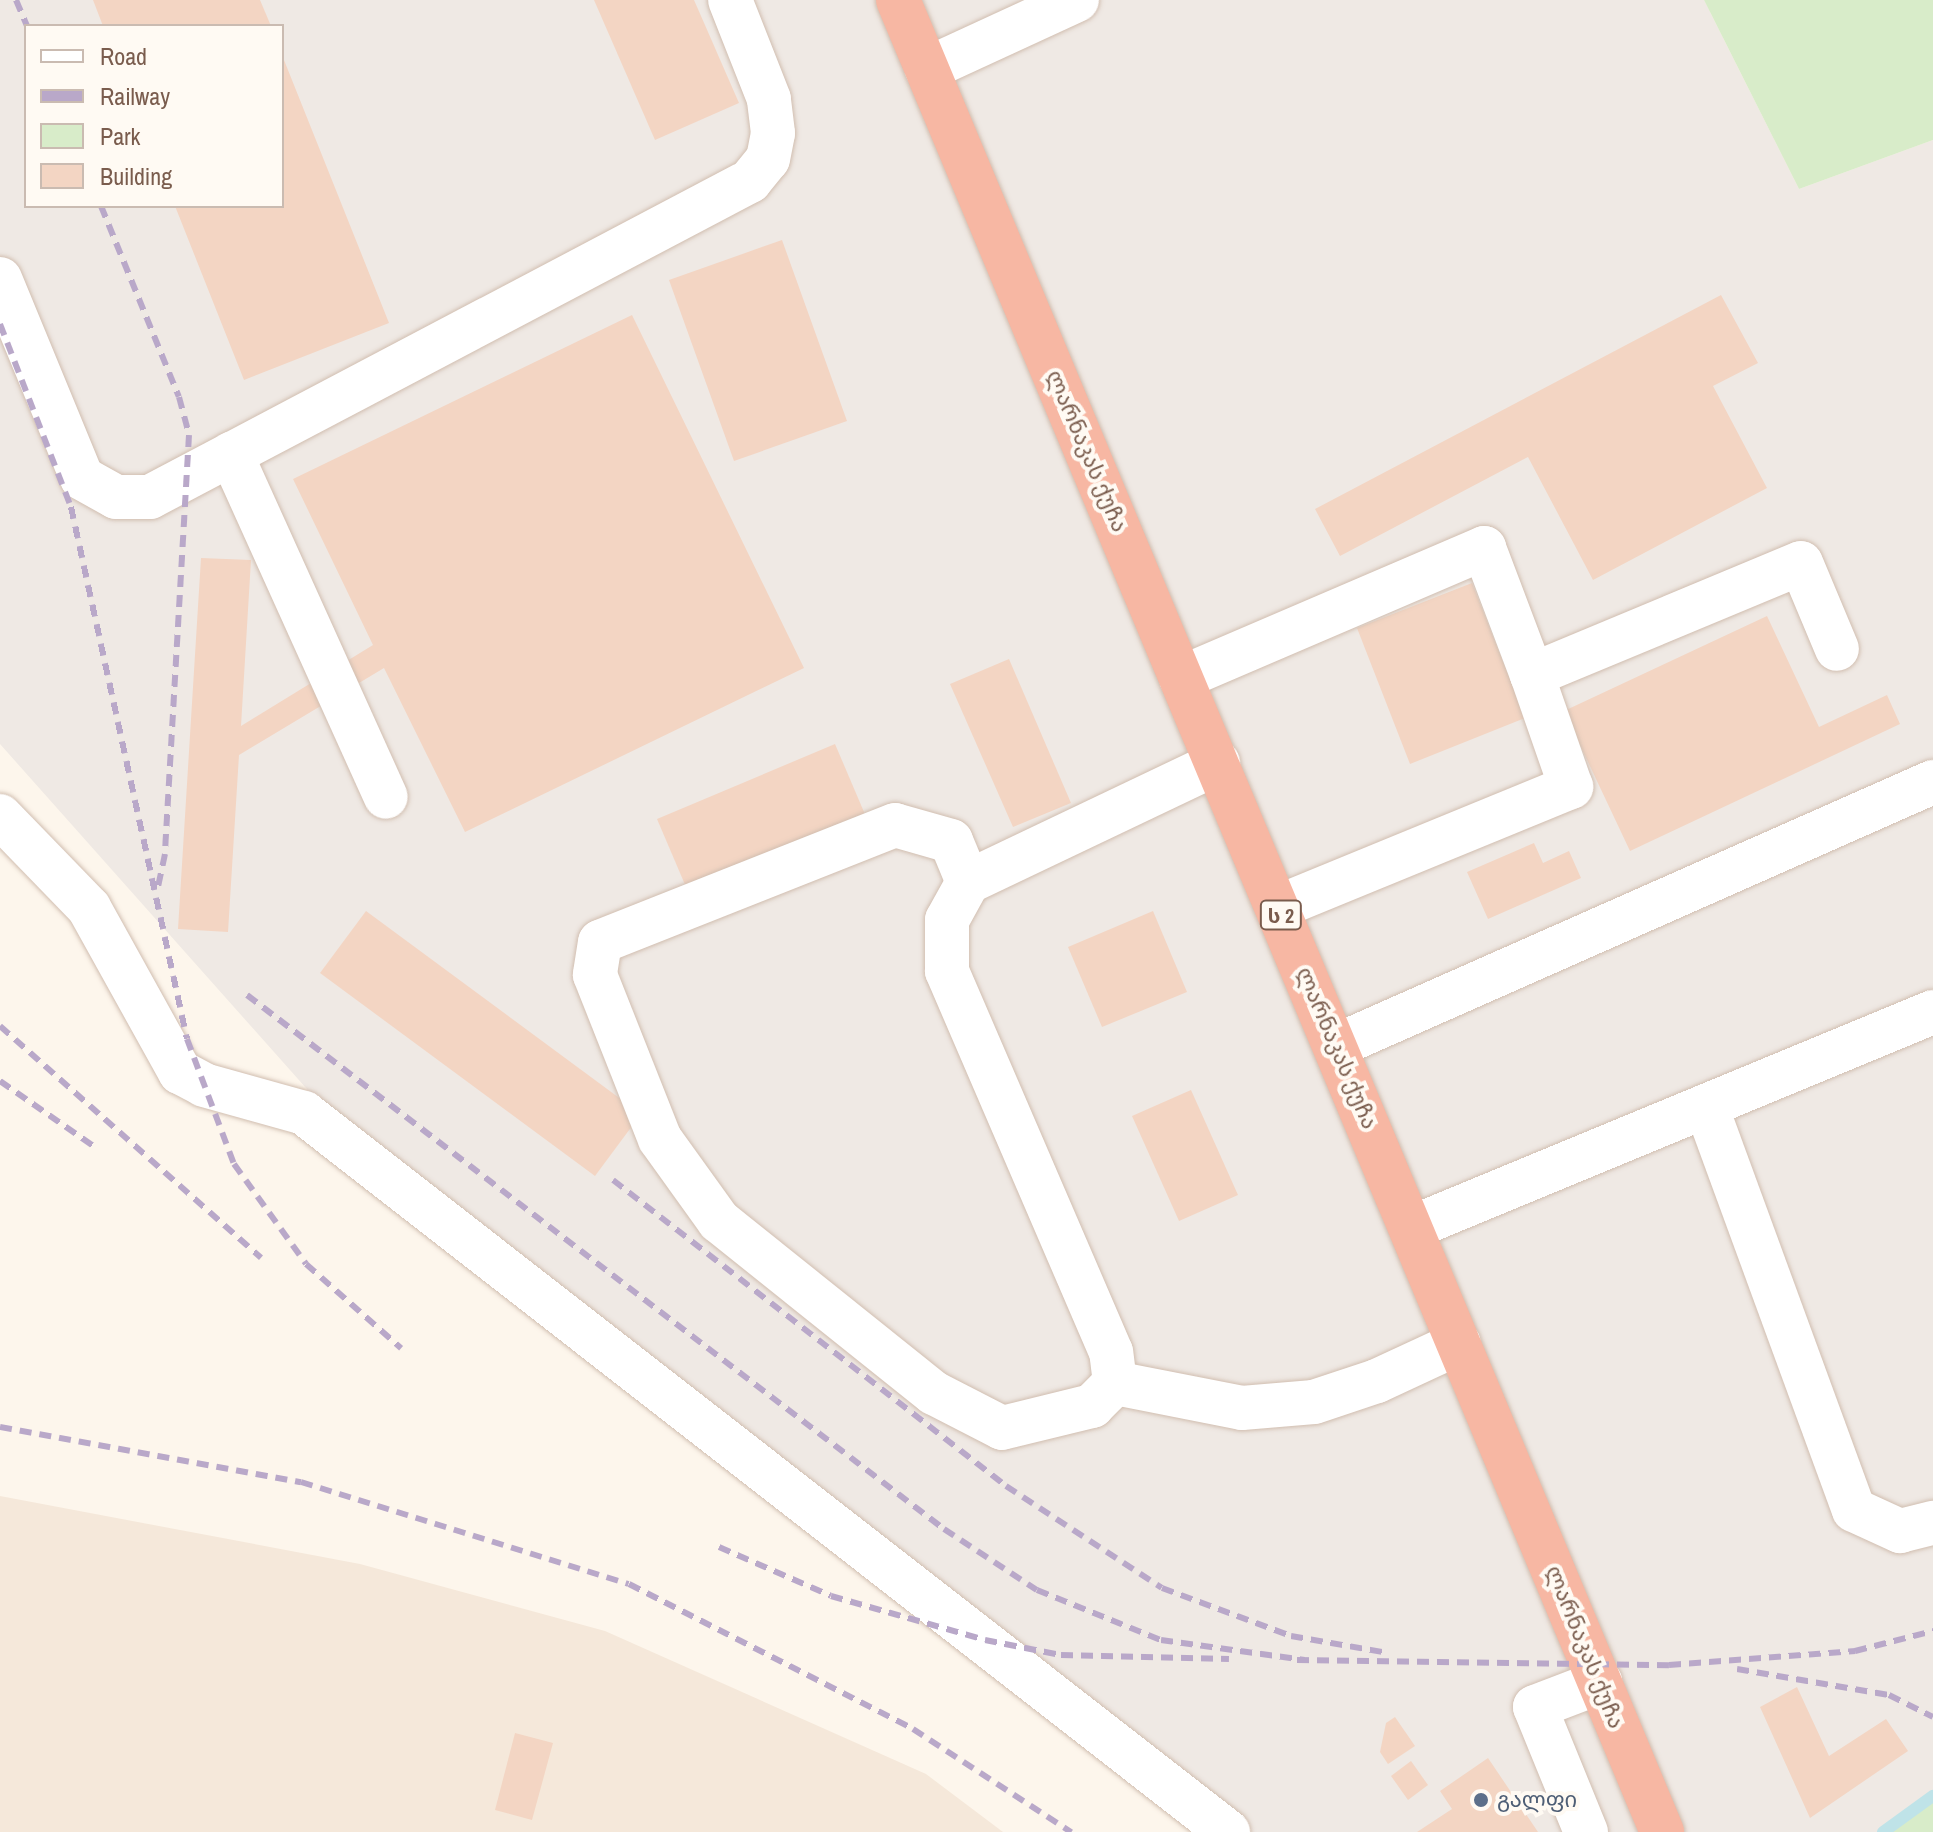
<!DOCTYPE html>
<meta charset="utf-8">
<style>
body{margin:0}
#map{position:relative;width:1933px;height:1832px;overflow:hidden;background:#fdf6ec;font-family:"Archivo Narrow","Noto Sans Georgian",sans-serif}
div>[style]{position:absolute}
.residential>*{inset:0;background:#f5e8da}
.industrial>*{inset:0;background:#efe9e4}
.green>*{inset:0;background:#d8ecc9}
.stream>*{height:12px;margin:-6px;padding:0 6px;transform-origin:6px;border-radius:6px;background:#bfe3e8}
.building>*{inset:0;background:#f3d5c3}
.roads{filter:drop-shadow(0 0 2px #d1beb0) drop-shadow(0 0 2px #d1beb0)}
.minor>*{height:44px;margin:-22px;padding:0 22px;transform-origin:22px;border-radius:22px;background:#fff}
.highway>*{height:44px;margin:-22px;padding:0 22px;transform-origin:22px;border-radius:22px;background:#f7b7a3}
.rail>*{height:6px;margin-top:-3px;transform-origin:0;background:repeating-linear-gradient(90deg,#b9a8c9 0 12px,transparent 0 20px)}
.dots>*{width:22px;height:22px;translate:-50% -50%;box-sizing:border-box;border:4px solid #fffaf3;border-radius:50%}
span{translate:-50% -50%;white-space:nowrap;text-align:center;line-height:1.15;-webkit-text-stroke:8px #fffaf3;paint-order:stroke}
.shield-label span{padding:2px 6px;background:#fffaf3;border:2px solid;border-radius:6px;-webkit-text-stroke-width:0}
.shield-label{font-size:20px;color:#7a5c4d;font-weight:700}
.street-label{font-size:22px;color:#7a5c4d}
.service-label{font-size:22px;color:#4e5e75}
.left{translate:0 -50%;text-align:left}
.legend{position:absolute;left:24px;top:24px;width:260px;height:184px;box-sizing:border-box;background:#fffaf3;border:2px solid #cabbb1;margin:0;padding:10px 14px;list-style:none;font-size:24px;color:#7a5c4d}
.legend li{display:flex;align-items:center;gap:16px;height:40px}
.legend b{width:40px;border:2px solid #cabbb1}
</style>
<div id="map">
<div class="residential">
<div style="clip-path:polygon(0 1496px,360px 1564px,605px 1631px,926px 1774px,1003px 1832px,0 1832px)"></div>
</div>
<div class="industrial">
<div style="clip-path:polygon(evenodd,0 0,1704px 0,1799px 189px,1933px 140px,1933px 1796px,1883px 1832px,1227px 1832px,386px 1178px,0 744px,0 0,26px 26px,282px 26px,282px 206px,26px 206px,26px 26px)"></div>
</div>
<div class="green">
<div style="clip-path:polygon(1704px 0,1933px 0,1933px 140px,1799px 189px)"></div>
<div style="clip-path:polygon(1933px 1796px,1933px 1832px,1883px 1832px)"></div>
</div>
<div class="stream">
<div style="left:1883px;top:1832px;width:62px;rotate:-35.8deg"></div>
</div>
<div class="building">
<div style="clip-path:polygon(93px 0,260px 0,271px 26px,103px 26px)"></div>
<div style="clip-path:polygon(594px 0,694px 0,739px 103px,655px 140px)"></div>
<div style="clip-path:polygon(282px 55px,389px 323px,244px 380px,175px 206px,282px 206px)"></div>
<div style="clip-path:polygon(782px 240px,847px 421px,734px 461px,669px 280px)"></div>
<div style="clip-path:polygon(1721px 295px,1758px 363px,1713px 386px,1767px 488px,1593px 580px,1528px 457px,1340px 556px,1315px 509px)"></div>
<div style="clip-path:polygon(632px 315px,804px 668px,465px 832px,384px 668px,239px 755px,228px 932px,178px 929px,201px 558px,251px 560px,241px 726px,373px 645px,293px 479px)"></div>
<div style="clip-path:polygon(1472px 583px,1525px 718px,1410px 764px,1357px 628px)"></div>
<div style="clip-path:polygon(1767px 616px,1819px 727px,1887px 695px,1900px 724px,1630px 851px,1564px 711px)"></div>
<div style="clip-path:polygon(1009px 659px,1071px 803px,1013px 827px,950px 684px)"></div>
<div style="clip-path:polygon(835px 744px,867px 819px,689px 894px,657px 819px)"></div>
<div style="clip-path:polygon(1534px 843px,1543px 863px,1569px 851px,1581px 878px,1488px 919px,1467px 872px)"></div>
<div style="clip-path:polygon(366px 911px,641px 1114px,595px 1176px,320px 973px)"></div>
<div style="clip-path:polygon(1153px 911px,1187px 992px,1102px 1027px,1068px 947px)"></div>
<div style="clip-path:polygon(1191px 1090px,1238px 1195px,1179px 1221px,1132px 1116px)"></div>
<div style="clip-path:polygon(1797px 1687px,1829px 1756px,1886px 1719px,1908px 1751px,1810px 1818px,1760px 1707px)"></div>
<div style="clip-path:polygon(1395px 1717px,1415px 1746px,1388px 1764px,1380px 1752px,1386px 1723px)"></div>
<div style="clip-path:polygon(515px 1733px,553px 1743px,532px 1820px,495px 1810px)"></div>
<div style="clip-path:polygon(1488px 1758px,1538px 1832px,1417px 1832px,1452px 1809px,1440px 1791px)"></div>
<div style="clip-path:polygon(1411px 1761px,1428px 1785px,1408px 1800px,1391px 1776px)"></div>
</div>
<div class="roads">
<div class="minor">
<div style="left:927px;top:69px;width:165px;rotate:-24.7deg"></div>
<div style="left:0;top:279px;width:215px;rotate:67.6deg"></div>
<div style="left:82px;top:478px;width:39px;rotate:29deg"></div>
<div style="left:116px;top:497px;width:34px"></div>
<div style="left:150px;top:497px;width:678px;rotate:-27.77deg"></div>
<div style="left:750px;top:181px;width:28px;rotate:-51deg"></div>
<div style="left:768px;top:159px;width:26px;rotate:-79deg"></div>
<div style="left:773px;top:133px;width:34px;rotate:-97deg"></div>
<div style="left:769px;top:99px;width:106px;rotate:-111.5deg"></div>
<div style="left:231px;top:454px;width:376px;rotate:65.7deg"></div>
<div style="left:1181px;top:678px;width:330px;rotate:-23.2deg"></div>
<div style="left:1484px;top:548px;width:136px;rotate:69.3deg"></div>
<div style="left:1532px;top:675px;width:291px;rotate:-22.6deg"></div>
<div style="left:1801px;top:563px;width:93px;rotate:67.3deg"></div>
<div style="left:0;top:816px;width:128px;rotate:45.9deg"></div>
<div style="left:89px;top:908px;width:188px;rotate:61deg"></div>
<div style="left:180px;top:1072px;width:27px;rotate:28deg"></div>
<div style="left:204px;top:1085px;width:104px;rotate:15.6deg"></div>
<div style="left:304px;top:1113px;width:1171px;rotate:37.89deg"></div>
<div style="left:968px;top:882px;width:44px;rotate:-112.5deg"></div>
<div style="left:951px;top:841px;width:58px;rotate:-164.1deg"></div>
<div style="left:895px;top:825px;width:317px;rotate:158.4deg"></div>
<div style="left:600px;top:942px;width:33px;rotate:99deg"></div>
<div style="left:595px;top:975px;width:176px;rotate:68.4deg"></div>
<div style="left:660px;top:1139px;width:101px;rotate:54.3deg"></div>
<div style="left:719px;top:1221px;width:275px;rotate:38.7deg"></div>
<div style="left:934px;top:1393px;width:76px;rotate:27.2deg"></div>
<div style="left:1002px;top:1428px;width:93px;rotate:-13.7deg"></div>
<div style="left:1092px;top:1406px;width:33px;rotate:-45deg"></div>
<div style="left:1115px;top:1383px;width:31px;rotate:-97deg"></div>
<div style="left:1111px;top:1352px;width:415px;rotate:-113.3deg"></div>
<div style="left:947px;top:971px;width:51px;rotate:-90deg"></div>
<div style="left:947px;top:920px;width:43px;rotate:-61.1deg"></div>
<div style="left:968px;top:882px;width:277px;rotate:-25.5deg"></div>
<div style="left:1278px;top:907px;width:317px;rotate:-22.3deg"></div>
<div style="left:1571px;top:787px;width:119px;rotate:-109.2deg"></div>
<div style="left:1336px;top:1046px;width:653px;rotate:-23.86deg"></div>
<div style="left:1706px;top:1106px;width:430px;rotate:69.9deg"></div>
<div style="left:1854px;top:1510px;width:51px;rotate:24.5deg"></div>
<div style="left:1900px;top:1531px;width:34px;rotate:-14deg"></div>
<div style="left:1411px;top:1228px;width:565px;rotate:-22.48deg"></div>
<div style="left:1115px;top:1383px;width:129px;rotate:11.1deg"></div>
<div style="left:1242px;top:1408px;width:72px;rotate:-4.8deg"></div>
<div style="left:1314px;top:1402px;width:66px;rotate:-18.4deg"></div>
<div style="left:1377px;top:1381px;width:90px;rotate:-24.9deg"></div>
<div style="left:1586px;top:1832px;width:135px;rotate:-112.2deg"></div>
<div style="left:1535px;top:1707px;width:70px;rotate:-21deg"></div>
</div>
<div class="highway">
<div style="left:898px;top:0;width:1985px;rotate:67.36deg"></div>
</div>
</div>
<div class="rail">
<div style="left:16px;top:0;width:28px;rotate:67deg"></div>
<div style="left:101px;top:206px;width:206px;rotate:67.8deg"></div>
<div style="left:179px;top:397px;width:39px;rotate:75deg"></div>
<div style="left:189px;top:435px;width:420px;rotate:93.3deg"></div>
<div style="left:165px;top:854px;width:35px;rotate:102deg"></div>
<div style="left:0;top:324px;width:196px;rotate:68.8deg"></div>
<div style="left:71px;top:507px;width:544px;rotate:77.7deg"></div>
<div style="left:187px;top:1039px;width:134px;rotate:69.4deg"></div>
<div style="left:234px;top:1164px;width:123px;rotate:54.2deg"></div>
<div style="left:306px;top:1264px;width:127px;rotate:41.5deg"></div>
<div style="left:247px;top:995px;width:878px;rotate:37.46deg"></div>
<div style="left:944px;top:1529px;width:111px;rotate:33.3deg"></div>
<div style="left:1037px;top:1590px;width:134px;rotate:22deg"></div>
<div style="left:1161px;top:1640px;width:145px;rotate:7.9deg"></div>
<div style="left:0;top:1026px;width:349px;rotate:41.6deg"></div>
<div style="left:0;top:1081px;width:119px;rotate:34.8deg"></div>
<div style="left:613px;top:1180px;width:498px;rotate:37.9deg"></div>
<div style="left:1006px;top:1486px;width:186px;rotate:33.2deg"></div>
<div style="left:1162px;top:1588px;width:138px;rotate:20.4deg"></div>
<div style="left:1291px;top:1636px;width:98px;rotate:9.9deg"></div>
<div style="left:0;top:1427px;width:306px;rotate:10.4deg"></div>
<div style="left:301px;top:1482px;width:343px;rotate:17.3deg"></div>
<div style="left:629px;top:1584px;width:319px;rotate:27deg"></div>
<div style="left:913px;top:1729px;width:189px;rotate:33.1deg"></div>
<div style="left:719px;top:1547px;width:122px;rotate:23.6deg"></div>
<div style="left:831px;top:1596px;width:160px;rotate:15.9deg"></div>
<div style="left:985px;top:1640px;width:77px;rotate:11.2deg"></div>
<div style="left:1061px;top:1655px;width:168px;rotate:1.4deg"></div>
<div style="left:1297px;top:1660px;width:372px;rotate:0.8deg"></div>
<div style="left:1669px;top:1665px;width:187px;rotate:-4.3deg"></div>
<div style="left:1855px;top:1651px;width:81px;rotate:-14.4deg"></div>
<div style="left:1737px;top:1669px;width:154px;rotate:9.7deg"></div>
<div style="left:1889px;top:1695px;width:49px;rotate:26.6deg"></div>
</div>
<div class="dots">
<div style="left:1481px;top:1800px;background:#5c6f8a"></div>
</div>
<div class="shield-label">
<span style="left:1281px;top:915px">ს 2</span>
</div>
<div class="street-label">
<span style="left:1087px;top:451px;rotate:67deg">ლარნაკას ქუჩა</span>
<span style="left:1337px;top:1048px;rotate:67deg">ლარნაკას ქუჩა</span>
<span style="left:1585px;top:1647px;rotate:68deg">ლარნაკას ქუჩა</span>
</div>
<div class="service-label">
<span class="left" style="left:1497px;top:1800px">გალფი</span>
</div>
<ul class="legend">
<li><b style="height:10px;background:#fff"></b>Road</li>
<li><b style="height:10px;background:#b9a8c9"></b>Railway</li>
<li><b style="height:22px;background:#d8ecc9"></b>Park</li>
<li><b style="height:22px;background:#f3d5c3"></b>Building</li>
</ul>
</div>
